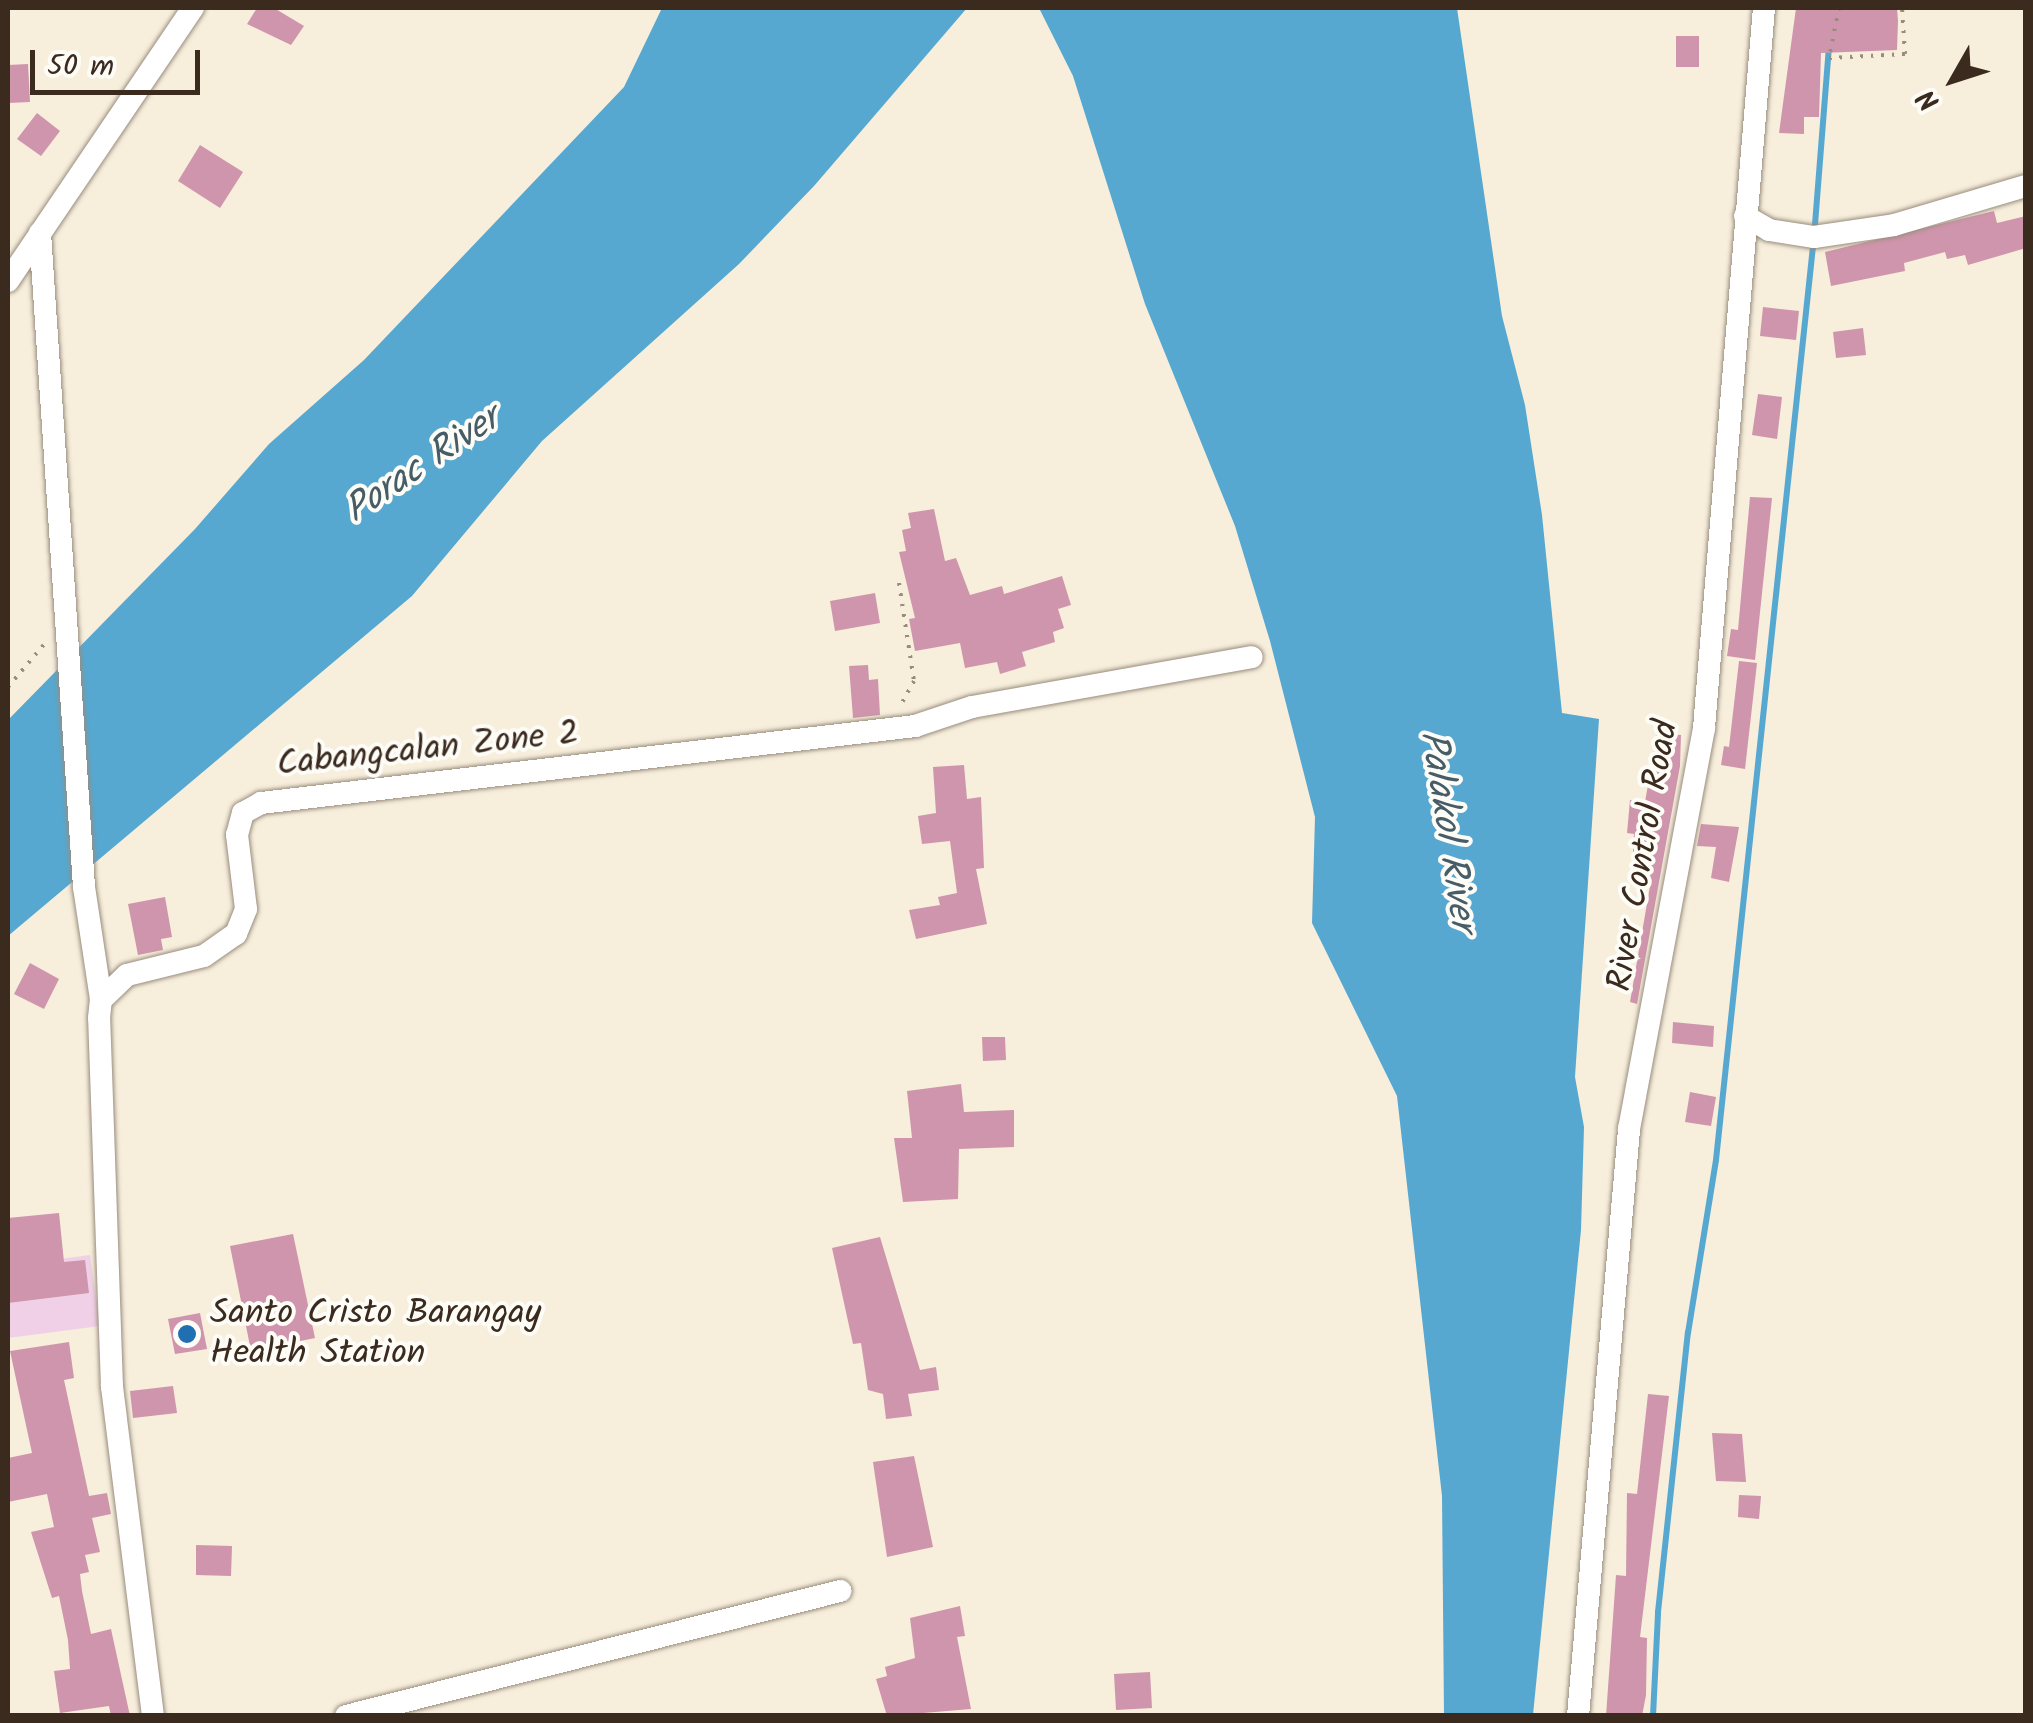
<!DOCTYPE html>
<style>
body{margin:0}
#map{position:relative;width:2033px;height:1723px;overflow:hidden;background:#f7eedc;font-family:Kalam,sans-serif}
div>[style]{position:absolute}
.built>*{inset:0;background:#efd0e6}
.water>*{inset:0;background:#56a8d1}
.stream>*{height:6px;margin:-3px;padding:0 3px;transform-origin:3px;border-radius:3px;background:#56a8d1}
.building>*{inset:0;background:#cf95ac}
.path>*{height:4px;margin-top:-2px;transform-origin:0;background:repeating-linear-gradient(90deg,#998c7d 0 2.5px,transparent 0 10.5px)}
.roads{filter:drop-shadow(0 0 2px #998c7d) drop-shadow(0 0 2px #998c7d)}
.minor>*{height:22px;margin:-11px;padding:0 11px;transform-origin:11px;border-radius:11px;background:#fff}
.dots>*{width:28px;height:28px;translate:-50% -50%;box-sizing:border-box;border:5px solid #fdfcf7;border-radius:50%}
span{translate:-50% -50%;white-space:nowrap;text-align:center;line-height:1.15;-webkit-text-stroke:8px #fdfcf7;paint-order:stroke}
.street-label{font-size:35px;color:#3b2a1e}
.poi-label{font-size:35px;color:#3b2a1e}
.left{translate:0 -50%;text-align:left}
.water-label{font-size:38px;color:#465c66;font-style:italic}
.frame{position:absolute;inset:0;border:10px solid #3b2a1e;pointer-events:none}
.north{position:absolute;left:1903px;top:30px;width:100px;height:100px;-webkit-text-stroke:8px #fdfcf7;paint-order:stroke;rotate:231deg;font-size:28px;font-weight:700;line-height:40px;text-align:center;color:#3b2a1e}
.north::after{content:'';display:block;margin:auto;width:35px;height:45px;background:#3b2a1e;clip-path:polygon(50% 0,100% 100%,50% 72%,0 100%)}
.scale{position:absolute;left:30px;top:50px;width:170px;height:45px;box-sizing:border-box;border:5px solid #3b2a1e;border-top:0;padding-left:12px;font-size:30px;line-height:35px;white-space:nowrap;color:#3b2a1e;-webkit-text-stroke:8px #fdfcf7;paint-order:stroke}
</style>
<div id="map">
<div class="built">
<div style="clip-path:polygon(90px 1255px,100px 1326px,8px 1338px,8px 1266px)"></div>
</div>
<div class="water">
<div style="clip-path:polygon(662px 8px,967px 8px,814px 186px,739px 264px,542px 441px,412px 596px,8px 936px,8px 720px,195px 529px,269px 444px,364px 360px,624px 87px)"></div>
<div style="clip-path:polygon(1039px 8px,1457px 8px,1502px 316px,1525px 405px,1542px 515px,1562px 713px,1599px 719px,1575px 1077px,1584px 1127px,1581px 1230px,1533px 1715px,1444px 1715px,1442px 1496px,1397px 1096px,1312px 923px,1315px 817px,1270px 641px,1235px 526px,1145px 304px,1073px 76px)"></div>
</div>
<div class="stream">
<div style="left:1653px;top:1716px;width:104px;rotate:-87.2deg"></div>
<div style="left:1658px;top:1612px;width:281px;rotate:-83.9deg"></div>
<div style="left:1688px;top:1333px;width:175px;rotate:-80.8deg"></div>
<div style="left:1716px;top:1160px;width:928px;rotate:-83.94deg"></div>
<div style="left:1814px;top:237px;width:192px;rotate:-85.5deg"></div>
</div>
<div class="building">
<div style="clip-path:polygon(257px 8px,274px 8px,304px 26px,291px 45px,247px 24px)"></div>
<div style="clip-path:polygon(1796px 8px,1897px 8px,1898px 21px,1897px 50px,1821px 53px,1819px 117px,1804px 117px,1804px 134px,1779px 133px)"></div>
<div style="clip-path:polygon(1676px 36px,1699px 36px,1699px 67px,1676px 67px)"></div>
<div style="clip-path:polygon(28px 64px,30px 102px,8px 103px,8px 65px)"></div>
<div style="clip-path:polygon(37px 113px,60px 131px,41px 156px,17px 139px)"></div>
<div style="clip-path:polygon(200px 145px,243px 172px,220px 208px,178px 181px)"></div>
<div style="clip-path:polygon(1994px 211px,1997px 223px,2026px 216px,2026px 248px,1968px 265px,1965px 255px,1947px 259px,1945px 252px,1904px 263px,1905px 271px,1831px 286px,1825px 252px)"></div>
<div style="clip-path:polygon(1763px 307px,1799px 311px,1796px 340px,1760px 336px)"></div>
<div style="clip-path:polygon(1863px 328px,1866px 355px,1836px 358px,1833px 332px)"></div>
<div style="clip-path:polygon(1758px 394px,1782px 397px,1777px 439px,1752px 435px)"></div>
<div style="clip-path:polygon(1750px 497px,1772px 498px,1755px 660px,1727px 656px,1731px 629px,1738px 630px)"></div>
<div style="clip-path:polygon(934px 509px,945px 561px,956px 558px,970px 595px,1002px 586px,1004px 594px,1062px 576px,1071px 605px,1058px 609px,1064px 628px,1053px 632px,1055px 642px,1022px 652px,1026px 666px,1000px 674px,997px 662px,965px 668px,960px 643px,915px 651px,909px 619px,915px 618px,899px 552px,906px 551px,902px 530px,911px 528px,908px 513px)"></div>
<div style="clip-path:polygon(875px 593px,880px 623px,835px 631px,830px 601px)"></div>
<div style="clip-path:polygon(1739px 661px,1757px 663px,1745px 769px,1721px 765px,1724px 746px,1729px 747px)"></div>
<div style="clip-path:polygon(868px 665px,869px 680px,878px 679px,880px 715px,853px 718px,849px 666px)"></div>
<div style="clip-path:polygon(1657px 733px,1681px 735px,1680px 766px,1637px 1004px,1630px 1002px,1650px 886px,1631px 885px,1634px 834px,1627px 833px,1630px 800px,1645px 802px)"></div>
<div style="clip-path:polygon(964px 765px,967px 799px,981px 797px,984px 868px,976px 869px,987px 924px,916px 939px,909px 910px,940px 905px,938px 897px,957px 893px,950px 841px,922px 844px,918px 816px,936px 813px,933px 767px)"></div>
<div style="clip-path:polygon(1701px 824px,1739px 827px,1729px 882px,1711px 878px,1716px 847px,1697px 846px)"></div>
<div style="clip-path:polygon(165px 897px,172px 937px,161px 939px,163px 950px,138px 955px,128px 904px)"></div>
<div style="clip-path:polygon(30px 963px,59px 979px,44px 1009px,14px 994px)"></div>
<div style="clip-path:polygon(1673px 1022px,1714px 1026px,1713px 1047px,1672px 1043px)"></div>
<div style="clip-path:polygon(982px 1037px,1005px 1037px,1006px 1060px,983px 1061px)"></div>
<div style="clip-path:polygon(961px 1084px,964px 1112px,1014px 1110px,1014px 1147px,959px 1149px,958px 1199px,903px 1202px,894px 1138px,912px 1138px,907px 1091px)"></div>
<div style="clip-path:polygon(1690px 1092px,1716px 1097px,1711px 1126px,1685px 1122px)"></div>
<div style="clip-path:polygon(59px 1213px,64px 1262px,85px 1260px,89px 1293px,8px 1303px,8px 1218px)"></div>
<div style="clip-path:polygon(293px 1234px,315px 1338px,251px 1351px,230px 1246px)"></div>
<div style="clip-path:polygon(880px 1237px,920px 1370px,936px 1367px,939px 1390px,908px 1394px,912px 1416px,886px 1419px,883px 1394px,868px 1390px,861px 1343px,853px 1344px,832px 1248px)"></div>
<div style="clip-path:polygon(200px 1313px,207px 1349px,175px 1354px,168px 1319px)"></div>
<div style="clip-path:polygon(69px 1342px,74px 1378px,64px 1380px,89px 1496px,107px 1493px,111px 1514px,92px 1518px,100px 1552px,85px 1555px,89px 1572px,80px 1574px,82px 1591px,91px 1634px,111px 1629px,130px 1716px,111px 1716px,109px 1706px,60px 1713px,54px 1671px,70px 1669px,68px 1640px,59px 1596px,52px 1598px,31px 1532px,54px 1527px,47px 1494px,8px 1502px,8px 1458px,32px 1453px,10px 1351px)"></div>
<div style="clip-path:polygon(173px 1386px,177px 1413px,133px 1418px,130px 1391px)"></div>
<div style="clip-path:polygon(1648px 1394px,1669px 1396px,1640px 1637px,1647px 1638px,1646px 1695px,1642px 1716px,1606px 1716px,1616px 1575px,1626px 1576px,1627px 1493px,1637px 1494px)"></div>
<div style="clip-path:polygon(1712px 1433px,1742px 1434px,1746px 1482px,1716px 1481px)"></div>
<div style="clip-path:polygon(914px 1456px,933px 1547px,887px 1557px,873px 1462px)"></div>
<div style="clip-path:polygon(1739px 1495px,1761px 1496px,1759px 1519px,1738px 1517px)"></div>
<div style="clip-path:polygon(196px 1545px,232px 1546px,231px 1576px,196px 1575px)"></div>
<div style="clip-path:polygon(960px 1606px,965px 1636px,957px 1637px,971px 1709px,887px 1716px,876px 1679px,887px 1676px,885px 1667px,915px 1658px,910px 1618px)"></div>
<div style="clip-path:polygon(1150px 1672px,1152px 1708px,1116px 1710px,1114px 1674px)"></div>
</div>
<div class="path">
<div style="left:1839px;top:8px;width:51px;rotate:101.3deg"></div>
<div style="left:1829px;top:58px;width:76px;rotate:-3deg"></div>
<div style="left:1905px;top:54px;width:46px;rotate:-93.7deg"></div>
<div style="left:899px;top:583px;width:99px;rotate:81.3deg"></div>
<div style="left:914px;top:681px;width:25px;rotate:119deg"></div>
<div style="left:8px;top:687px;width:59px;rotate:-49.8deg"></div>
</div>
<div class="roads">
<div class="minor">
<div style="left:1745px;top:216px;width:28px;rotate:30deg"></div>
<div style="left:1769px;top:230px;width:46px;rotate:8.8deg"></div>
<div style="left:1814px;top:237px;width:81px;rotate:-8.5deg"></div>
<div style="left:1894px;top:225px;width:138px;rotate:-16.5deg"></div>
<div style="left:40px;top:233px;width:655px;rotate:86.15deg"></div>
<div style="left:84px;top:887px;width:114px;rotate:81.4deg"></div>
<div style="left:8px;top:281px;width:330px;rotate:-55.9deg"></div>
<div style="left:153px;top:1716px;width:332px;rotate:-97.1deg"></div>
<div style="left:112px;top:1387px;width:369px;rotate:-92deg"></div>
<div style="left:99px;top:1018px;width:18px;rotate:-84deg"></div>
<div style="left:101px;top:1000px;width:36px;rotate:-44deg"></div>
<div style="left:127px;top:975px;width:79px;rotate:-13.9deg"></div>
<div style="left:204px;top:956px;width:39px;rotate:-35deg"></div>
<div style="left:236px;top:934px;width:27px;rotate:-68deg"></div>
<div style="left:246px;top:909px;width:75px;rotate:-96.9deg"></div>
<div style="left:237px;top:835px;width:23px;rotate:-75deg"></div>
<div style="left:243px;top:813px;width:21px;rotate:-29deg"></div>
<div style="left:261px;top:803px;width:659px;rotate:-6.71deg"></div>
<div style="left:915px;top:726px;width:60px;rotate:-18.4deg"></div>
<div style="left:972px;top:707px;width:284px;rotate:-10.1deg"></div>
<div style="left:346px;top:1716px;width:510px;rotate:-14.2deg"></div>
<div style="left:1578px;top:1716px;width:589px;rotate:-85.03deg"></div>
<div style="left:1629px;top:1129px;width:408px;rotate:-79.4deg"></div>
<div style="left:1704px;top:728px;width:722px;rotate:-85.24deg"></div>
</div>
</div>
<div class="dots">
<div style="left:187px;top:1334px;background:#1f6fb2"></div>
</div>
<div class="street-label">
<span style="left:428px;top:750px;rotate:-6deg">Cabangcalan Zone 2</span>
<span style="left:1644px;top:856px;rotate:-80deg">River Control Road</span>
</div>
<div class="poi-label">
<span class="left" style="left:210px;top:1334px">Santo Cristo Barangay<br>Health Station</span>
</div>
<div class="water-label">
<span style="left:423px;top:466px;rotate:-34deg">Porac River</span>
<span style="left:1446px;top:831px;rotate:81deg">Palakol River</span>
</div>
<div class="frame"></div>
<div class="north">N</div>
<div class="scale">50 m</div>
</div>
